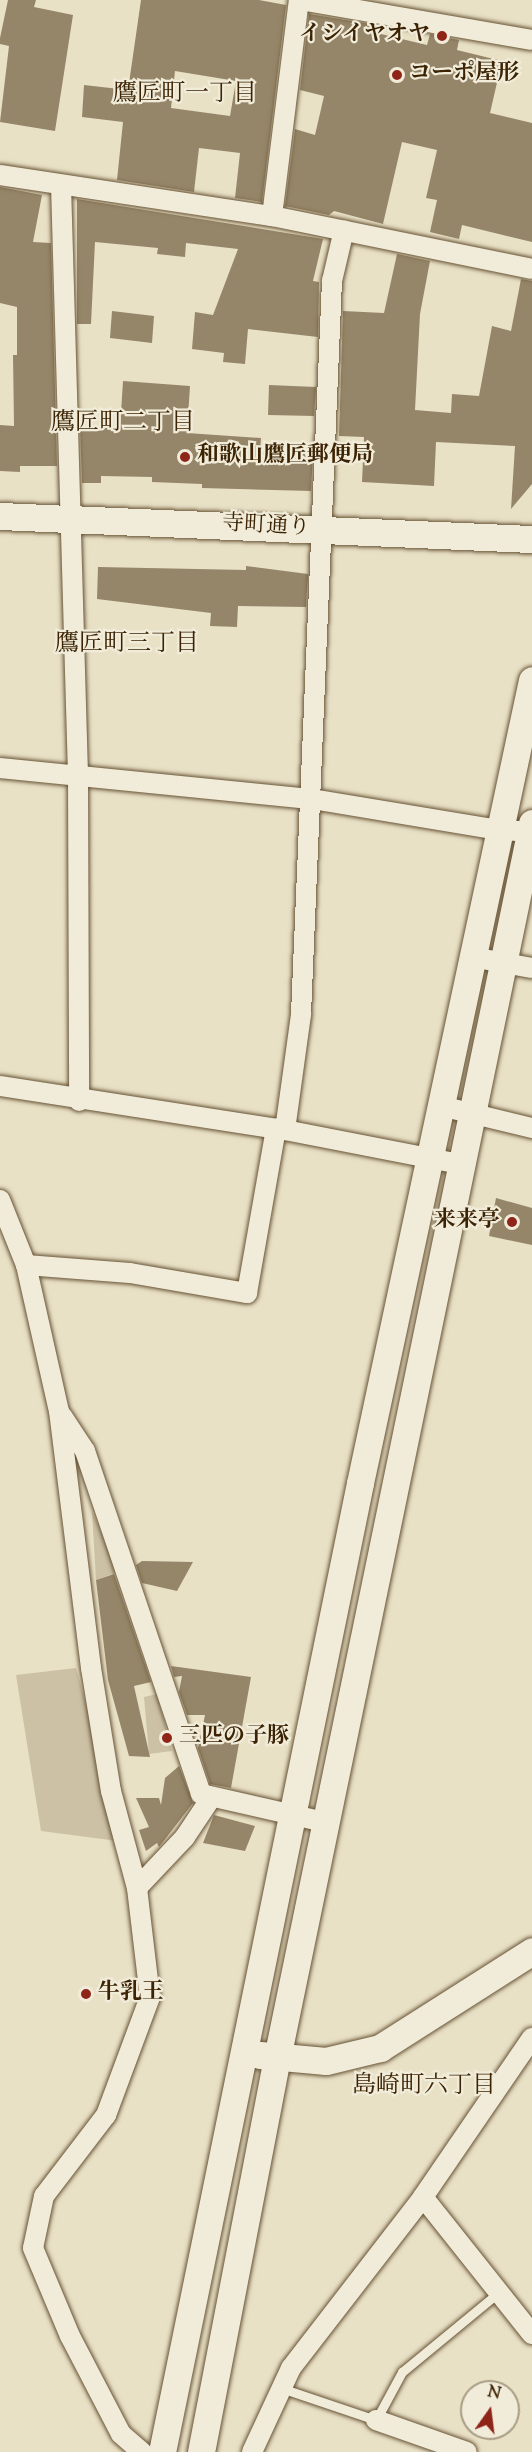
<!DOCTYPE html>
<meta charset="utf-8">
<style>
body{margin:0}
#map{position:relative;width:532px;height:2452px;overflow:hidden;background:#e9e1c6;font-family:"Sorts Mill Goudy","Noto Serif JP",serif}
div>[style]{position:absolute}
.green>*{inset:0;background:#ccc1a5}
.building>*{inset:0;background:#968669}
.roads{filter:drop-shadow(0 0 2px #675234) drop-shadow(0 0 2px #675234)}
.lane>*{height:9px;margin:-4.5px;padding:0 4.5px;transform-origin:4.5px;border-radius:4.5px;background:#f1ecda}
.street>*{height:20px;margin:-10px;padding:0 10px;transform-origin:10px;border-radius:10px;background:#f1ecda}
.secondary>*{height:27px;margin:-13.5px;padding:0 13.5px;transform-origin:13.5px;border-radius:13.5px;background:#f1ecda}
.dots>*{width:16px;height:16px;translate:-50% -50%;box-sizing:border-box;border:3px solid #f1ecda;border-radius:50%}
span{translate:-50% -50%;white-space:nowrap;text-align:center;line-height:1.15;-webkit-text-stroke:4.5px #f1ecda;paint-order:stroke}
.poi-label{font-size:22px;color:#3c2304;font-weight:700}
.right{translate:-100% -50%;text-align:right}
.left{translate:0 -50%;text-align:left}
.street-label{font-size:22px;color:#3c2304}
.neighbourhood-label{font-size:24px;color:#3c2304}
.north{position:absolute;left:460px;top:2380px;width:60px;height:60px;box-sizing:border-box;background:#f1ecda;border:2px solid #a99c84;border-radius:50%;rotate:14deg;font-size:16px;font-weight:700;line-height:24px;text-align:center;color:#3c2304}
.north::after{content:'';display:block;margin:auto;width:21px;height:27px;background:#8f2418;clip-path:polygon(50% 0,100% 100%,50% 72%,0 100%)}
</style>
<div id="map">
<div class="green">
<div style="clip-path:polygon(92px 1511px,118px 1572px,96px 1580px)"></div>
<div style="clip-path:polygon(76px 1668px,125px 1842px,41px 1831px,16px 1675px)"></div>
<div style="clip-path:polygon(157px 1694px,172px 1751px,149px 1754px,144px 1697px)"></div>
</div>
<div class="building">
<div style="clip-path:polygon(8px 0,36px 0,34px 7px,73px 15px,55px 131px,0 122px,9px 46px,0 44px,0 38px)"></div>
<div style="clip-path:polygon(evenodd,141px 0,259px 0,286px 5px,262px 202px,235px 198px,240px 153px,199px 148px,194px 192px,117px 180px,123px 122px,82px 117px,84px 85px,128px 90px,141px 0,175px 71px,236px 81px,230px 116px,171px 108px,175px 71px)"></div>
<div style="clip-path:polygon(309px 14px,382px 26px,381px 34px,427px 45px,430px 34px,459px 40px,457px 50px,502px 61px,490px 113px,532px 123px,532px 242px,462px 225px,459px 239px,430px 232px,437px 200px,426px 198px,437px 150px,402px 142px,383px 224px,334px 211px,329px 215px,285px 206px,295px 129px,315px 135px,324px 96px,300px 90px)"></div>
<div style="clip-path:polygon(0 187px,42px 195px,33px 242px,51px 243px,57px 466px,20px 466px,20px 472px,0 471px,0 425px,14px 426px,13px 355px,17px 355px,17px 307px,0 303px)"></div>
<div style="clip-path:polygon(77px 199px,323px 239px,313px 281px,319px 282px,318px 337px,248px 329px,245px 364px,223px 362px,224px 353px,192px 349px,195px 312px,213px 315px,238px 249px,186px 243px,185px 257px,157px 254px,158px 248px,95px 242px,91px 324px,77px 324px)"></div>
<div style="clip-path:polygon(397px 254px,430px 261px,420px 314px,415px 410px,451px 413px,452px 394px,479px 396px,492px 326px,511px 331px,521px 279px,532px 281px,532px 484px,511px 509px,515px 446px,436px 442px,434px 486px,362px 482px,364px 437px,339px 436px,343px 311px,384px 313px)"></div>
<div style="clip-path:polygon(112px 311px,154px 316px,152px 343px,110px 338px)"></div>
<div style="clip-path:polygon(123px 381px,190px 386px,187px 433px,261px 438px,260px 452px,313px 453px,311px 491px,202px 488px,202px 484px,152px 482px,152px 477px,101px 476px,101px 483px,82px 483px,80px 427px,120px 428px)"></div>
<div style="clip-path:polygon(269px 385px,316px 387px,314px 416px,268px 415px)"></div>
<div style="clip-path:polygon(246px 566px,308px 574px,306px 607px,238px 606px,237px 627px,210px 626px,211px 613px,97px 599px,98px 567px,246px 570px)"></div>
<div style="clip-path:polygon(496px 1198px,532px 1208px,532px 1245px,489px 1236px)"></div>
<div style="clip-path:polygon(142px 1561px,193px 1562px,177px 1591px,142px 1583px,136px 1565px)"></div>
<div style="clip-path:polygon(114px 1574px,151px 1682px,134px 1686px,150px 1757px,129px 1756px,108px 1680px,96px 1580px)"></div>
<div style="clip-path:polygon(171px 1666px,251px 1677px,231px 1788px,210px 1784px,198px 1748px,205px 1715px,187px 1715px,179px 1692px,182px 1676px,174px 1677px)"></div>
<div style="clip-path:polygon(179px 1766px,193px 1803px,159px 1847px,157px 1843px,146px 1851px,139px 1830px,149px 1827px,136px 1798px,159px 1798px,161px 1805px,165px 1778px)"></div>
<div style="clip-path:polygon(214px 1815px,255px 1826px,245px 1851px,203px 1843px)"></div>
</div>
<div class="roads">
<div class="lane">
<div style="left:281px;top:2388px;width:100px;rotate:18.6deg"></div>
<div style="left:376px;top:2420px;width:55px;rotate:-61.6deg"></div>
<div style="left:402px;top:2372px;width:126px;rotate:-39.5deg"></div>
</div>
<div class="street">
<div style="left:301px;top:0;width:234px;rotate:9.8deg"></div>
<div style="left:0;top:175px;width:275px;rotate:8.6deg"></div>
<div style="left:272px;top:216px;width:265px;rotate:11.5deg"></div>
<div style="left:61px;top:185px;width:589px;rotate:88.35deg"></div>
<div style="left:78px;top:774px;width:327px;rotate:89.8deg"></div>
<div style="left:272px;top:216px;width:218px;rotate:-82.9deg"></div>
<div style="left:0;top:768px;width:314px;rotate:5.7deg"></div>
<div style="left:312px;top:799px;width:190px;rotate:9.4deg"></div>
<div style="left:499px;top:830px;width:33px;rotate:3deg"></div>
<div style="left:472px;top:957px;width:61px;rotate:10.4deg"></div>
<div style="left:0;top:1086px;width:288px;rotate:8.8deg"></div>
<div style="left:285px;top:1130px;width:178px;rotate:11deg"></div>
<div style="left:441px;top:1106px;width:94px;rotate:13.6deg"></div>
<div style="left:285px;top:1130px;width:117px;rotate:-82.1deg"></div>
<div style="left:301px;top:1014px;width:734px;rotate:-87.58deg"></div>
<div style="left:332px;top:281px;width:52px;rotate:-76.8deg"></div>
<div style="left:0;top:1200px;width:70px;rotate:68.2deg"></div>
<div style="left:26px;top:1265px;width:150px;rotate:77.3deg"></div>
<div style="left:59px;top:1411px;width:259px;rotate:82.9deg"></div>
<div style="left:91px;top:1668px;width:125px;rotate:80.8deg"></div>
<div style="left:111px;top:1791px;width:100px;rotate:75deg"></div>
<div style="left:137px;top:1888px;width:110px;rotate:83.2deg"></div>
<div style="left:150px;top:1997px;width:126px;rotate:110.4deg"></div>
<div style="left:106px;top:2115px;width:102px;rotate:127.4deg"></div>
<div style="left:44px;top:2196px;width:53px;rotate:101.9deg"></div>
<div style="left:33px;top:2248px;width:95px;rotate:67.2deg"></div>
<div style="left:70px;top:2336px;width:110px;rotate:62.5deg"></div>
<div style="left:121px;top:2434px;width:28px;rotate:41deg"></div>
<div style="left:26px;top:1265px;width:104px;rotate:4.4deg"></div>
<div style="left:130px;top:1273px;width:119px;rotate:9.7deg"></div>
<div style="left:247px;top:1293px;width:167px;rotate:-80deg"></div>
<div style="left:62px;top:1416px;width:42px;rotate:56.7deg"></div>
<div style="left:85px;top:1451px;width:362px;rotate:71.3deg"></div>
<div style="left:201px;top:1794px;width:131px;rotate:12.8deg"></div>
<div style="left:137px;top:1888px;width:70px;rotate:-46.7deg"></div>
<div style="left:185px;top:1837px;width:47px;rotate:-56.3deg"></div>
<div style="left:423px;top:2197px;width:175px;rotate:51.5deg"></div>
<div style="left:376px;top:2420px;width:96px;rotate:19.4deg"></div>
<div style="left:252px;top:2452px;width:93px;rotate:-65.1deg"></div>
<div style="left:291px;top:2368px;width:216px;rotate:-52.3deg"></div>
<div style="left:423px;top:2197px;width:193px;rotate:-55.6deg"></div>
</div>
<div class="secondary">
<div style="left:0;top:516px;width:532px;rotate:2.48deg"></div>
<div style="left:260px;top:2055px;width:66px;rotate:5.2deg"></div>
<div style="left:326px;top:2061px;width:56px;rotate:-13.5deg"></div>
<div style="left:380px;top:2048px;width:180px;rotate:-32.5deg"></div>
<div style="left:162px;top:2452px;width:989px;rotate:-78.45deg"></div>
<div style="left:360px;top:1483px;width:821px;rotate:-77.91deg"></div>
<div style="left:201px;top:2452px;width:401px;rotate:-79.1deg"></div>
<div style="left:277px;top:2058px;width:1261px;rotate:-78.33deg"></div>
</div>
</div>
<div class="dots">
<div style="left:442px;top:36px;background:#8f2418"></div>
<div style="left:397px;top:75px;background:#8f2418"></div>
<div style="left:185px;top:457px;background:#8f2418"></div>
<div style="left:512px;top:1222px;background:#8f2418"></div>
<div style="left:167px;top:1738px;background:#8f2418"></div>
<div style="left:86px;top:1994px;background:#8f2418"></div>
</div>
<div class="poi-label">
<span class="right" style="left:430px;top:36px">イシイヤオヤ</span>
<span class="left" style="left:409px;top:75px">コーポ屋形</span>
<span class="left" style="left:197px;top:457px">和歌山鷹匠郵便局</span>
<span class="right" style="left:500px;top:1222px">来来亭</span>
<span class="left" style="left:179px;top:1738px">三匹の子豚</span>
<span class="left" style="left:98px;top:1994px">牛乳王</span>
</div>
<div class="street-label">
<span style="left:266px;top:527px;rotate:3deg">寺町通り</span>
</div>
<div class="neighbourhood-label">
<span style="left:185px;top:95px">鷹匠町一丁目</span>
<span style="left:123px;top:424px">鷹匠町二丁目</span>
<span style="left:127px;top:645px">鷹匠町三丁目</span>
<span style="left:424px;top:2087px">島崎町六丁目</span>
</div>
<div class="north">N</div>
</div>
